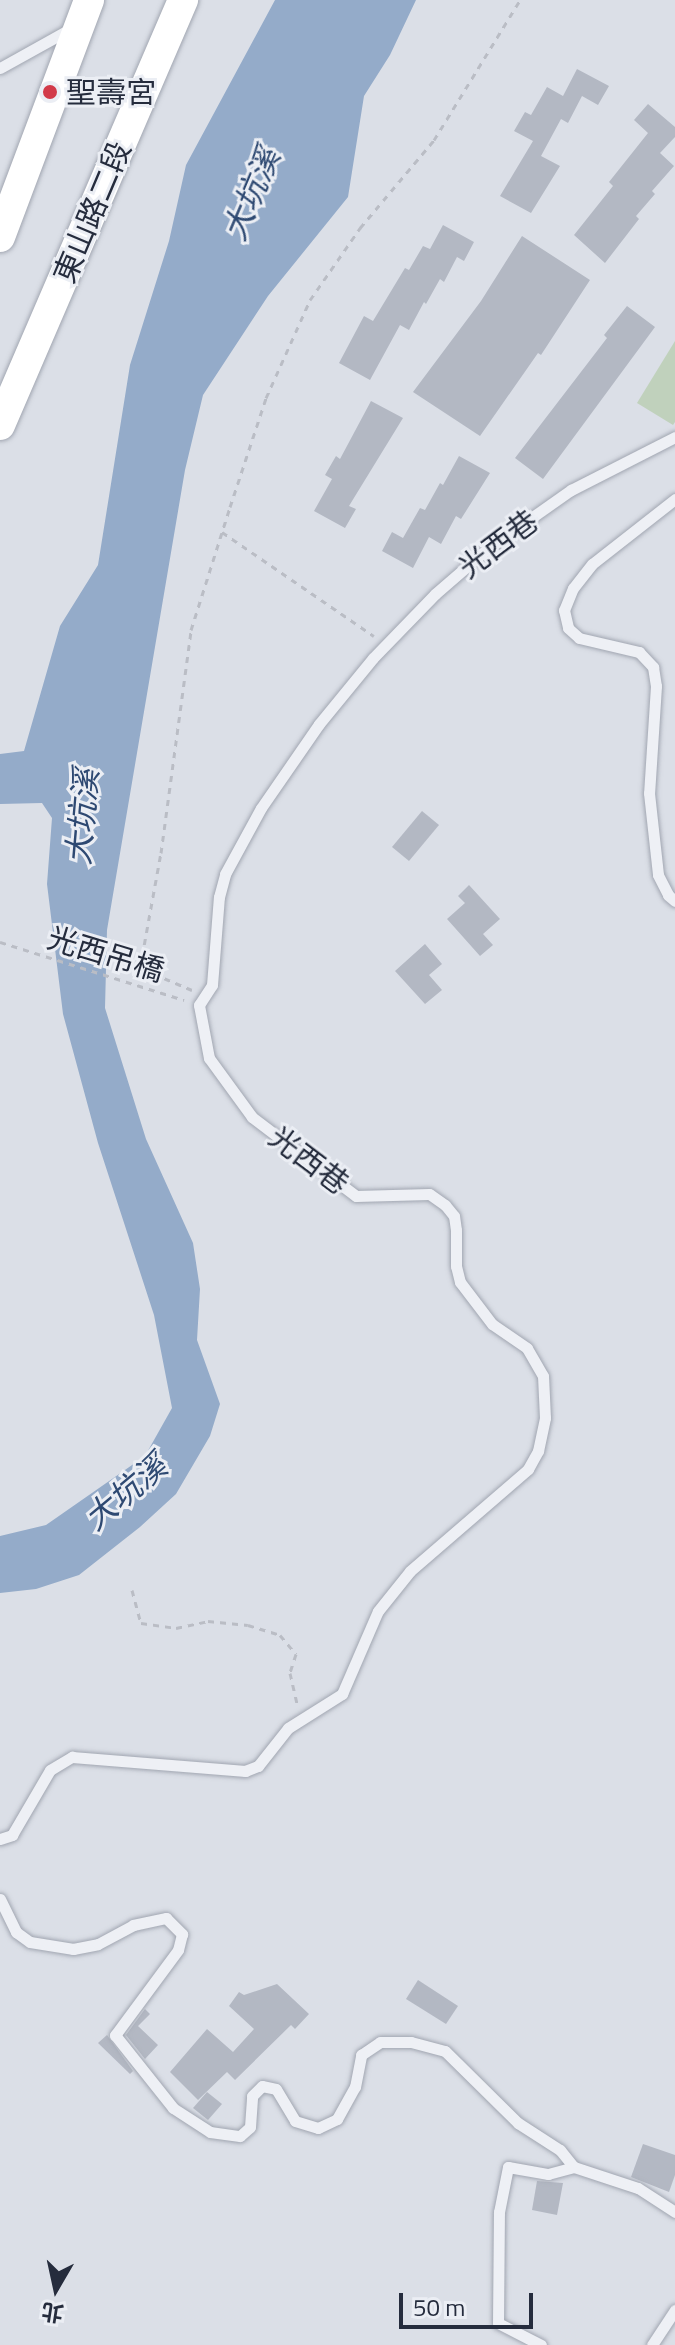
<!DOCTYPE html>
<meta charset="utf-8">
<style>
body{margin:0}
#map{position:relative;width:675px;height:2345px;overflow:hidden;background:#dbdfe7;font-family:"Titillium Web","Noto Sans TC",sans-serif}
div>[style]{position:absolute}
.green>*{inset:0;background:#c0d1bc}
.water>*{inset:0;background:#94abc9}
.building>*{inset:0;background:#b3b8c3}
.path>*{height:3px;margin-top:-1.5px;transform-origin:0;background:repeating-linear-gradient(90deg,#babdc5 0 6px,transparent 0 12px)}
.roads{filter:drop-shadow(0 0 2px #a1a6b1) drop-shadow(0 0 2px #a1a6b1)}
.lane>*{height:11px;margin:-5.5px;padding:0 5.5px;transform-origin:5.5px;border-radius:5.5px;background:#eef0f5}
.secondary>*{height:30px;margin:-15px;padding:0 15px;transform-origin:15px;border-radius:15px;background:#fff}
.dots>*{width:22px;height:22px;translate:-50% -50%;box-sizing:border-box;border:4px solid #ebeef4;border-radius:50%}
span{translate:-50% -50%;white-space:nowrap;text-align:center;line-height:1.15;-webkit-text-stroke:6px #ebeef4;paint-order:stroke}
.poi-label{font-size:30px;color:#252c3d}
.left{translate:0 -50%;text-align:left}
.street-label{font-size:30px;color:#252c3d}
.water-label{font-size:32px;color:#2e4972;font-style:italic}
.north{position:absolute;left:16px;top:2249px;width:80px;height:80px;-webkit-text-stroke:6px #ebeef4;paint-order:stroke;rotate:189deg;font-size:22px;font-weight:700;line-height:32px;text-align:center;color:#252c3d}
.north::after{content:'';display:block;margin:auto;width:28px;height:36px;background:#252c3d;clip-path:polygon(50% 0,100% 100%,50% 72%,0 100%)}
.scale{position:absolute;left:399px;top:2293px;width:134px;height:36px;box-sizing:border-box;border:4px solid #252c3d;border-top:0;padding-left:10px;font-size:24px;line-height:28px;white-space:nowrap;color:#252c3d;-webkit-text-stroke:6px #ebeef4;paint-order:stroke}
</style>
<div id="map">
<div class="green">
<div style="clip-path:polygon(675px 341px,675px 422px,673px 425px,637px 403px)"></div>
</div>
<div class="water">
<div style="clip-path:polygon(275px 0,416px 0,390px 55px,364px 96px,348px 197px,268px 296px,203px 395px,185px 470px,107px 930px,105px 1008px,146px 1139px,193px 1243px,200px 1289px,197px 1340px,220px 1404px,210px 1436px,176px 1494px,140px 1527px,79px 1575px,36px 1589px,0 1593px,0 1536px,46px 1525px,145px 1456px,172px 1408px,154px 1315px,98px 1143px,63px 1014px,47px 884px,52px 818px,42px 803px,0 804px,0 754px,24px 751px,60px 626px,98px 565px,130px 365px,169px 241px,186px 165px)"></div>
</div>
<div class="building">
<div style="clip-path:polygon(577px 69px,609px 86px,598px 105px,582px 96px,568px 123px,561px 119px,541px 156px,560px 166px,531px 213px,500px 196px,533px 141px,514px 131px,525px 112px,531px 115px,547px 87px,563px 96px)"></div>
<div style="clip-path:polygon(648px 104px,675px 127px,675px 137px,660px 153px,674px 166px,652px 191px,655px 194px,636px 216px,639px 219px,605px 263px,574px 235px,613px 186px,609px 182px,648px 133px,634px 120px)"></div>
<div style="clip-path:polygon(443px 225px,474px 242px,464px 261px,457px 257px,444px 282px,440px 279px,426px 304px,424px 302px,409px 330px,400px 325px,370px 380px,339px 363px,364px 316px,373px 321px,405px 268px,409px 270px,423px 246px,430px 249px)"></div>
<div style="clip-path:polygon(522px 236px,590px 280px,541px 355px,538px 353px,480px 436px,413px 392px,481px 301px)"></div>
<div style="clip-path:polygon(627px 306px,655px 327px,543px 479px,515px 458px,607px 338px,604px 335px)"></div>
<div style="clip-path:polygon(371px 401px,403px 418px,349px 506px,356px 509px,345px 528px,314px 511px,332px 479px,325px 475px,336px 456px,340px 459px)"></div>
<div style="clip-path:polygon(459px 456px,490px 473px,461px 519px,456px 516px,441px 544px,429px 537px,413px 568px,382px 551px,392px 532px,403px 538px,420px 508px,425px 510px,440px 483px,443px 485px)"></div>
<div style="clip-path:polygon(422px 811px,439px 825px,409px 861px,392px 847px)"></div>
<div style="clip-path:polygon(469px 885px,500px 919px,483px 934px,493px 945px,480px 956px,447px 919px,465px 903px,458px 896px)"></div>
<div style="clip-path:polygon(425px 944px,442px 964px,429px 975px,442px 990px,425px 1004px,395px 971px)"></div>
<div style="clip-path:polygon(418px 1980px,458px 2006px,446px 2024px,406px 1999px)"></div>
<div style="clip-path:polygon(277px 1984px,309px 2014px,295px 2029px,291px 2025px,235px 2080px,227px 2072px,198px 2100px,170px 2072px,207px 2029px,233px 2052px,254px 2029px,229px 2006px,239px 1992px,244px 1995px)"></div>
<div style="clip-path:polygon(145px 2009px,150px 2014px,138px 2026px,158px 2045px,145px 2059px,126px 2035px)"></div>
<div style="clip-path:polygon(107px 2035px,133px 2071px,130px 2074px,98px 2043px)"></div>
<div style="clip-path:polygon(207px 2092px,222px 2104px,208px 2120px,193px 2108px)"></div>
<div style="clip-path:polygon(643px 2144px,675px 2155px,675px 2175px,669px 2192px,631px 2177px)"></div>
<div style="clip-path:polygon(537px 2181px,563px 2183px,557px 2215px,532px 2210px)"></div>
</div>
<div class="path">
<div style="left:222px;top:532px;width:184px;rotate:34.4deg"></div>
<div style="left:0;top:942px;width:193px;rotate:17.5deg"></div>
<div style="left:192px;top:990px;width:56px;rotate:-157.1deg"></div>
<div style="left:140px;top:968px;width:117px;rotate:-79.7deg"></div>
<div style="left:161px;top:853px;width:225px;rotate:-82.3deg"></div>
<div style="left:191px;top:630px;width:129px;rotate:-72.4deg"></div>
<div style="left:230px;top:507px;width:115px;rotate:-71.7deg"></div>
<div style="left:266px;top:398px;width:107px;rotate:-65.8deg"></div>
<div style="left:310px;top:300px;width:88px;rotate:-55.2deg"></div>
<div style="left:360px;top:228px;width:115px;rotate:-49.9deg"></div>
<div style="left:434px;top:140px;width:164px;rotate:-58.4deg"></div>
<div style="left:132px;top:1590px;width:34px;rotate:75deg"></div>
<div style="left:141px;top:1623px;width:35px;rotate:8deg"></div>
<div style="left:176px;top:1628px;width:33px;rotate:-12deg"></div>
<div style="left:208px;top:1621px;width:40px;rotate:5.7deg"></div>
<div style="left:248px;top:1625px;width:34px;rotate:17deg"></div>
<div style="left:280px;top:1635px;width:25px;rotate:50deg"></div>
<div style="left:296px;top:1654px;width:20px;rotate:108deg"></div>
<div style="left:290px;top:1673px;width:35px;rotate:77deg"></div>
</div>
<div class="roads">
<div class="lane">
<div style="left:0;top:68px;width:80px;rotate:-29.1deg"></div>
<div style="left:675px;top:499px;width:105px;rotate:141.9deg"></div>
<div style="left:592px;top:564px;width:31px;rotate:128deg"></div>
<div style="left:573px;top:588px;width:24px;rotate:112deg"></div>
<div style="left:564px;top:610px;width:18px;rotate:77deg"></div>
<div style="left:568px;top:628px;width:15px;rotate:42deg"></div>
<div style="left:579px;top:638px;width:62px;rotate:13.1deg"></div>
<div style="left:639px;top:652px;width:21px;rotate:47deg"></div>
<div style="left:653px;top:667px;width:19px;rotate:81deg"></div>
<div style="left:656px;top:686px;width:107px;rotate:93.7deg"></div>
<div style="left:649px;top:793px;width:82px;rotate:83.7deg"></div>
<div style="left:658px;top:875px;width:22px;rotate:63deg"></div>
<div style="left:668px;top:895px;width:9px;rotate:41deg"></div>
<div style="left:0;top:1839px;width:13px;rotate:-18deg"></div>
<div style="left:12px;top:1835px;width:75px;rotate:-59.7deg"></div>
<div style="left:50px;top:1770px;width:26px;rotate:-31deg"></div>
<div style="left:72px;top:1757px;width:174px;rotate:4.6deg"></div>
<div style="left:245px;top:1771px;width:14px;rotate:-21deg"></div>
<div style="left:258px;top:1766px;width:48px;rotate:-51.7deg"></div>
<div style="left:288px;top:1728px;width:64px;rotate:-32.2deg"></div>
<div style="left:342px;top:1694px;width:90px;rotate:-66.6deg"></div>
<div style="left:378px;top:1611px;width:51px;rotate:-51.3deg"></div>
<div style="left:410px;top:1571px;width:156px;rotate:-40.8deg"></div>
<div style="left:528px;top:1469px;width:21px;rotate:-61deg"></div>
<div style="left:538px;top:1451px;width:34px;rotate:-78deg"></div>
<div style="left:545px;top:1418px;width:42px;rotate:-92.7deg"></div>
<div style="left:543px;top:1376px;width:32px;rotate:-120deg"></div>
<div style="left:527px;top:1348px;width:42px;rotate:-145.6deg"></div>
<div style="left:492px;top:1324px;width:53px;rotate:-127.3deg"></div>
<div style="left:460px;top:1282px;width:16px;rotate:-104deg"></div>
<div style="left:456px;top:1266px;width:36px;rotate:-90deg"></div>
<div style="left:456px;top:1230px;width:14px;rotate:-98deg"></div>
<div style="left:454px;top:1216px;width:14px;rotate:-129deg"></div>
<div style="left:445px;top:1205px;width:19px;rotate:-145deg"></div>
<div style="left:429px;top:1194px;width:73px;rotate:178.4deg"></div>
<div style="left:356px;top:1196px;width:131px;rotate:-142.8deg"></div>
<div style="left:252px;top:1117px;width:73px;rotate:-126.1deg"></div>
<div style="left:209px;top:1058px;width:54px;rotate:-100.7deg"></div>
<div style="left:199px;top:1005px;width:24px;rotate:-57deg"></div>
<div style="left:212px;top:985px;width:88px;rotate:-85.5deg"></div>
<div style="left:219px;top:897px;width:24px;rotate:-75deg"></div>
<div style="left:225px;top:874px;width:75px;rotate:-61.4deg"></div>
<div style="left:261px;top:808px;width:102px;rotate:-55.4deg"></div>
<div style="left:319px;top:724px;width:85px;rotate:-50.7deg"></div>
<div style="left:373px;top:658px;width:89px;rotate:-45.9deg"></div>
<div style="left:435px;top:594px;width:69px;rotate:-40.9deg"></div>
<div style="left:487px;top:549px;width:103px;rotate:-35.1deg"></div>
<div style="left:571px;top:490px;width:117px;rotate:-27deg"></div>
<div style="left:0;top:1899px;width:37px;rotate:64deg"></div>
<div style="left:16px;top:1932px;width:17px;rotate:36deg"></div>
<div style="left:30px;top:1942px;width:44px;rotate:9.2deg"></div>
<div style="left:73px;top:1949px;width:25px;rotate:-11deg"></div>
<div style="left:98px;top:1944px;width:40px;rotate:-28deg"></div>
<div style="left:133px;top:1925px;width:34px;rotate:-12deg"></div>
<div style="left:166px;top:1918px;width:23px;rotate:45deg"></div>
<div style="left:182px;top:1934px;width:16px;rotate:104deg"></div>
<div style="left:178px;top:1950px;width:106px;rotate:126.5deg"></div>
<div style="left:115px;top:2035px;width:93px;rotate:51.5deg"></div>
<div style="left:173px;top:2108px;width:44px;rotate:33deg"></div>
<div style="left:210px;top:2132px;width:30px;rotate:8deg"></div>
<div style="left:240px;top:2136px;width:13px;rotate:-42deg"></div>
<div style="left:250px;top:2127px;width:31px;rotate:-86deg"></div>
<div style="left:252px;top:2096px;width:14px;rotate:-45deg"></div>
<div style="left:262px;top:2086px;width:14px;rotate:12deg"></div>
<div style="left:276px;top:2089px;width:37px;rotate:59deg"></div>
<div style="left:295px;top:2121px;width:24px;rotate:17deg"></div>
<div style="left:318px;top:2128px;width:21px;rotate:-25deg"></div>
<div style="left:337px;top:2119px;width:37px;rotate:-61deg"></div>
<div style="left:355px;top:2087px;width:33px;rotate:-79deg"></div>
<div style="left:361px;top:2055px;width:23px;rotate:-34deg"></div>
<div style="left:380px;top:2042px;width:31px"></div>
<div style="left:411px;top:2042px;width:35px;rotate:15deg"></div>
<div style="left:445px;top:2051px;width:103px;rotate:44.6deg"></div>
<div style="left:518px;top:2123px;width:50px;rotate:32.7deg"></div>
<div style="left:560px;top:2150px;width:22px;rotate:51deg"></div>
<div style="left:574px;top:2167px;width:67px;rotate:18.2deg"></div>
<div style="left:638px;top:2188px;width:44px;rotate:33deg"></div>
<div style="left:541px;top:2345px;width:48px;rotate:-152.9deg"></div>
<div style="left:498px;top:2323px;width:111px;rotate:-89.5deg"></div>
<div style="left:499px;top:2212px;width:46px;rotate:-78.7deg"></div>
<div style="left:508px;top:2167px;width:41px;rotate:9.9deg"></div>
<div style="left:548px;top:2174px;width:27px;rotate:-15deg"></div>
<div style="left:652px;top:2345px;width:42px;rotate:-56.7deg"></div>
</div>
<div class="secondary">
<div style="left:0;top:237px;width:253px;rotate:-69.4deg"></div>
<div style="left:0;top:425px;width:463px;rotate:-66.7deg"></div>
</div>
</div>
<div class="dots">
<div style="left:50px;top:92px;background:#d23a49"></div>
</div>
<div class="poi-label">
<span class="left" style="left:66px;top:92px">聖壽宮</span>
</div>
<div class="street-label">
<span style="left:92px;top:212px;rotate:-67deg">東山路二段</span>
<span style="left:498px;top:544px;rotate:-37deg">光西巷</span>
<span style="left:106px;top:954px;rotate:17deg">光西吊橋</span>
<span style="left:309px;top:1160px;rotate:37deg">光西巷</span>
</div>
<div class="water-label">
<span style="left:251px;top:194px;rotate:-67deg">大坑溪</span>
<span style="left:82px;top:817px;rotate:-85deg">大坑溪</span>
<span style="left:125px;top:1492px;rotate:-40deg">大坑溪</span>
</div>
<div class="north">北</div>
<div class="scale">50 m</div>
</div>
